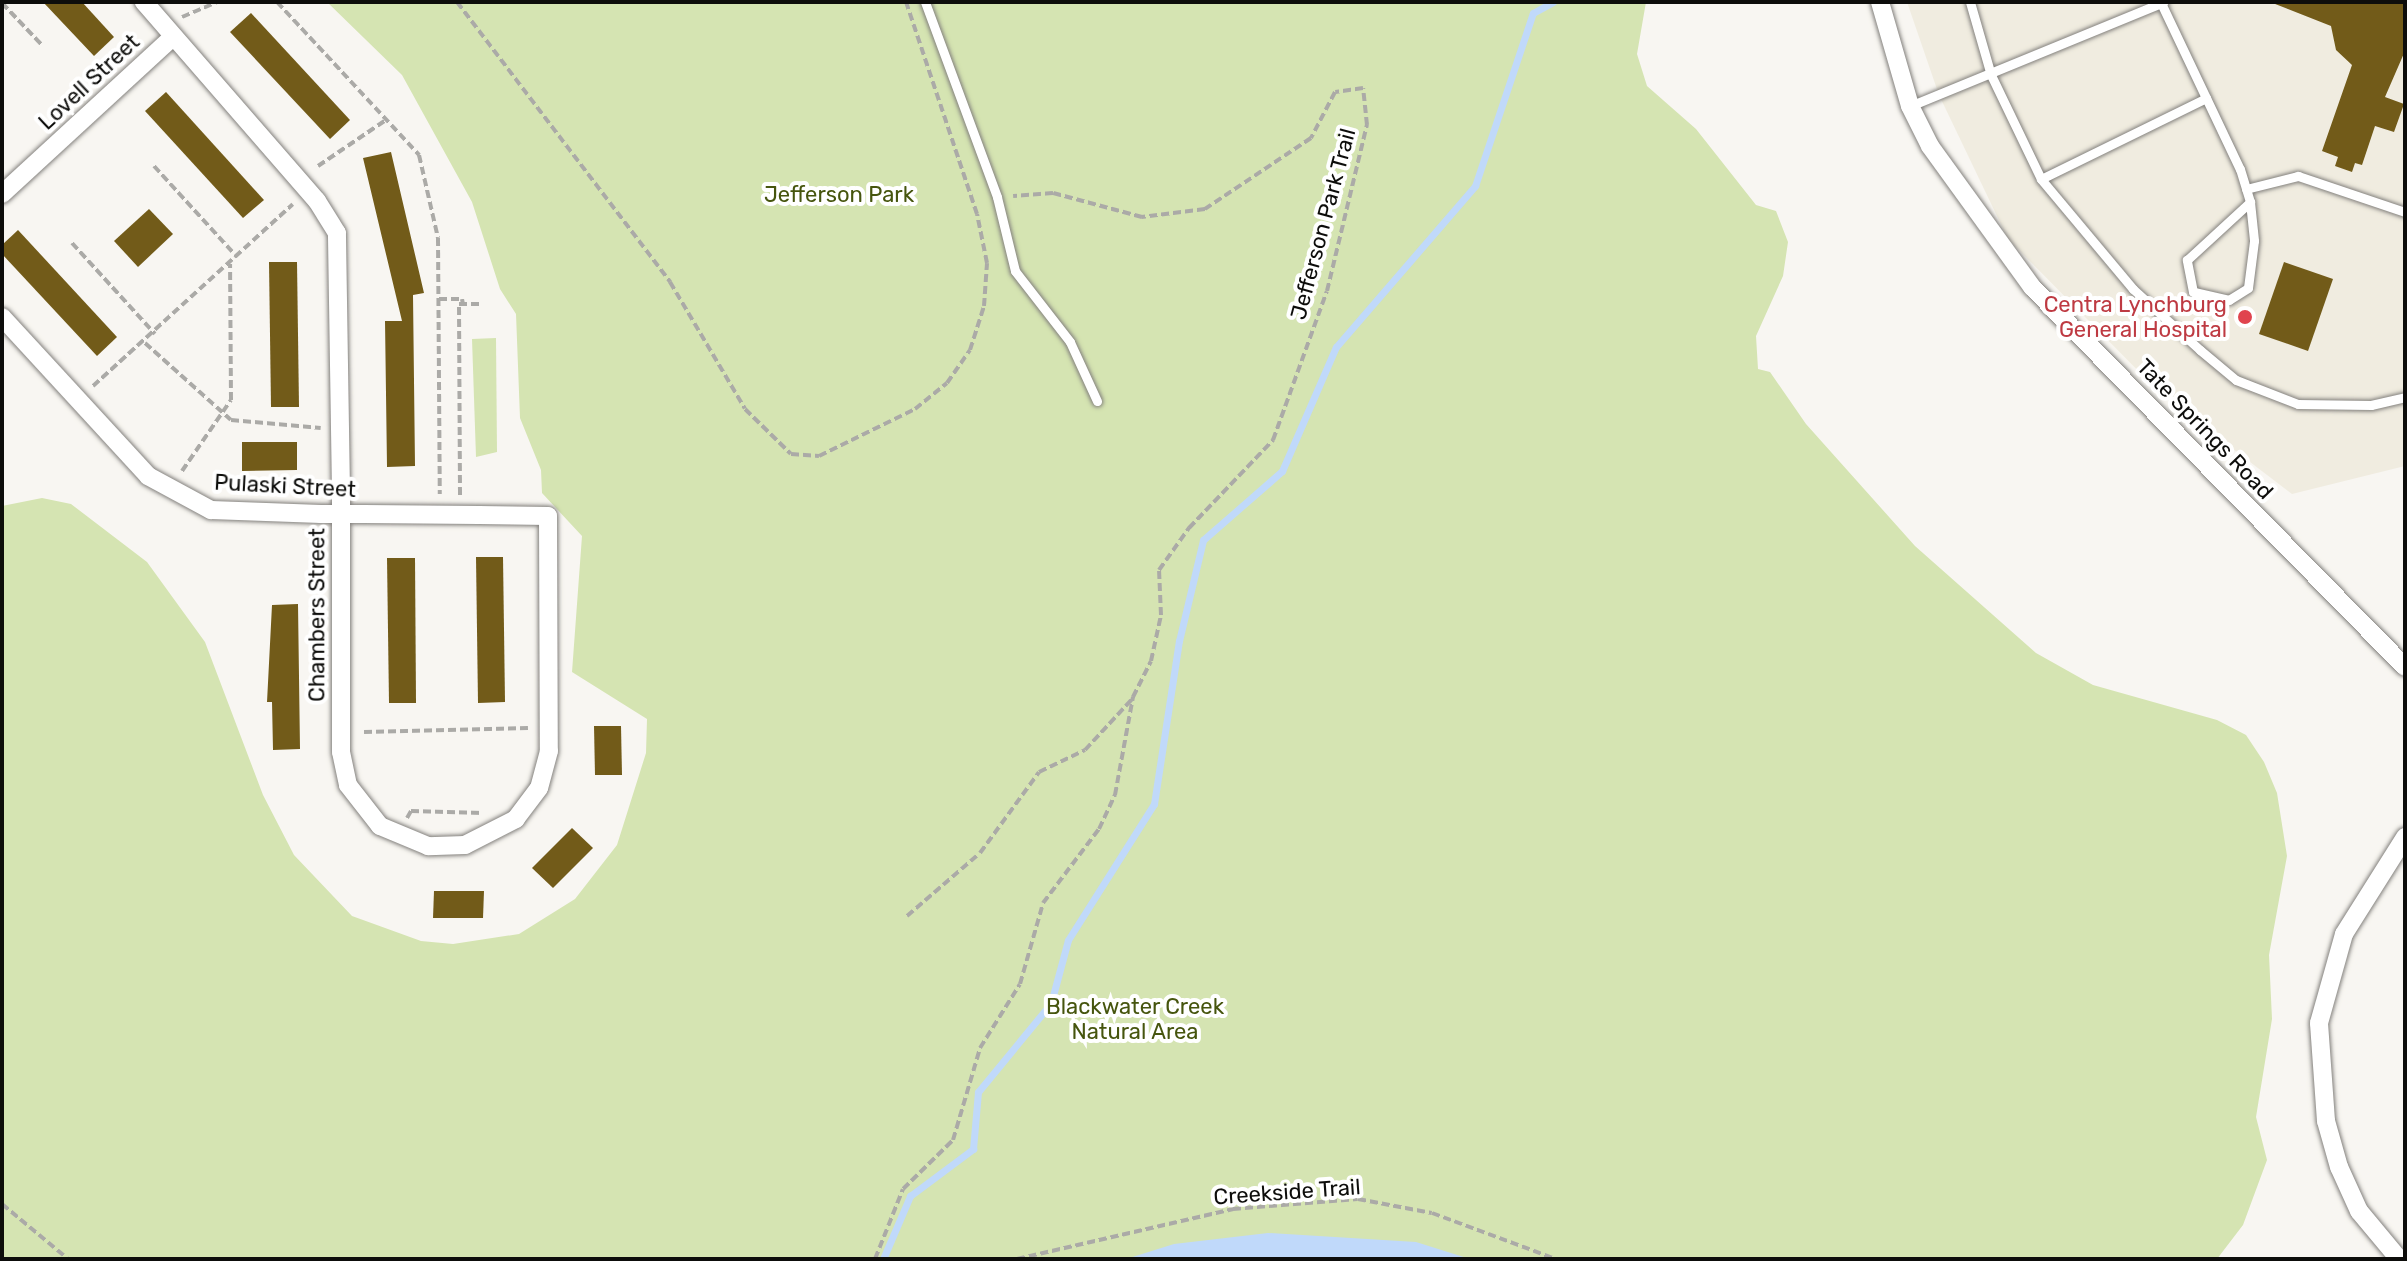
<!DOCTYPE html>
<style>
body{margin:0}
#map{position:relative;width:2407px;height:1261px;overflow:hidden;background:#f8f6f2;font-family:Rubik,sans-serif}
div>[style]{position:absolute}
.built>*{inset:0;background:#f0ece0}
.green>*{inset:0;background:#d5e4b2}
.water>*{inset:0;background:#c0d9fa}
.stream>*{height:7px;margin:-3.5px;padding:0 3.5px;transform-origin:3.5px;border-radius:3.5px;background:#c0d9fa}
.building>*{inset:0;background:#725b19}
.path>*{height:4px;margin-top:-2px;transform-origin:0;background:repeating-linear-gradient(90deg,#abaaa7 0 8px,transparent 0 12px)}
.roads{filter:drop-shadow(0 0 2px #83817d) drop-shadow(0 0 2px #83817d)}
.lane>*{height:9px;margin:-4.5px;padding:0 4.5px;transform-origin:4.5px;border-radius:4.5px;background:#fff}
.street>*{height:18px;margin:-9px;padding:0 9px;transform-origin:9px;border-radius:9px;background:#fff}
.dots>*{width:22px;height:22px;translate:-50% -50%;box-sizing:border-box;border:4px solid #fff;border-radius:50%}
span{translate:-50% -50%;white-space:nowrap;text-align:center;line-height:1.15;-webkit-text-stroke:8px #fff;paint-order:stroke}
.street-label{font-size:22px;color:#0d0d0b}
.park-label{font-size:22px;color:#46550e}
.health-label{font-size:22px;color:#be3a42}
.right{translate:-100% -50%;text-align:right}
.frame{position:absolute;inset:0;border:4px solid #0d0d0b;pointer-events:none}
</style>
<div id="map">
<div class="built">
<div style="clip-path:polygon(1907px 2px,2405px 2px,2405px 466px,2292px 494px,2161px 394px,2008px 239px,1939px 95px)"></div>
</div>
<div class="green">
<div style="clip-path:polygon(327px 2px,1646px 2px,1637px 54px,1647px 86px,1696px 129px,1756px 205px,1776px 211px,1788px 242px,1783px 276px,1756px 336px,1758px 369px,1770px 372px,1806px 424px,1915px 546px,2036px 653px,2093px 685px,2217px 720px,2246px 735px,2264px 762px,2277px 793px,2287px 856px,2269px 955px,2272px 1019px,2256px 1117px,2267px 1160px,2243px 1225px,2217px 1259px,2px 1259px,2px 506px,42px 498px,71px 504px,147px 562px,205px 642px,263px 795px,294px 855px,352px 916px,421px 941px,453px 944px,519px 934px,575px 899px,617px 845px,646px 753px,647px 719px,572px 672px,582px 536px,542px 493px,541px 470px,520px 418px,516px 314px,500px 289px,472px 202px,402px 75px)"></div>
<div style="clip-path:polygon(496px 338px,497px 452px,476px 457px,472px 339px)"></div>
</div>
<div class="water">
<div style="clip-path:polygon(1268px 1233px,1416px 1242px,1470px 1259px,1126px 1259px,1174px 1244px)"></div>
</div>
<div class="stream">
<div style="left:883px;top:1259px;width:69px;rotate:-66.8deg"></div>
<div style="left:910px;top:1196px;width:79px;rotate:-36.7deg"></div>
<div style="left:973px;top:1149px;width:57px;rotate:-85deg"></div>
<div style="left:978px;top:1092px;width:115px;rotate:-50.6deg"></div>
<div style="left:1051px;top:1003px;width:65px;rotate:-74.9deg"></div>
<div style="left:1068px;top:940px;width:161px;rotate:-57.7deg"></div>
<div style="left:1154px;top:804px;width:165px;rotate:-81.3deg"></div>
<div style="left:1179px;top:641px;width:104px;rotate:-76.6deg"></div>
<div style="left:1203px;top:540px;width:105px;rotate:-41.1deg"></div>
<div style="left:1282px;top:471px;width:135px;rotate:-66.5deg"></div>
<div style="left:1336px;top:347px;width:213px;rotate:-49.2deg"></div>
<div style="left:1475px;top:186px;width:182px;rotate:-71.5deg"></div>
<div style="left:1533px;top:13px;width:23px;rotate:-29deg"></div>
</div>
<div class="building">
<div style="clip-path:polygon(43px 2px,82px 2px,114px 37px,94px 56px)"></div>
<div style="clip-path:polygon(2270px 2px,2405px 2px,2405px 51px,2385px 97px,2404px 104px,2394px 132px,2375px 126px,2362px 165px,2355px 163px,2352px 172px,2335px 166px,2338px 157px,2322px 151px,2352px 65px,2336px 50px,2331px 26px)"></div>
<div style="clip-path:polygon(251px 13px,350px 120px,330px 139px,230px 32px)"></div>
<div style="clip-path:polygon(166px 92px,264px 200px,243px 218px,145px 111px)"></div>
<div style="clip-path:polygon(391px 152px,424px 293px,413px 295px,415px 466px,387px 467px,385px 321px,402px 321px,363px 158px)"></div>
<div style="clip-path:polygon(149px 209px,173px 234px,138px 267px,114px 241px)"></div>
<div style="clip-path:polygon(18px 230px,117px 337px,97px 356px,2px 254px,2px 245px)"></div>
<div style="clip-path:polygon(269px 262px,297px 262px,299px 407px,271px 407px)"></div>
<div style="clip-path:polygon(2284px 262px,2333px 279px,2308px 351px,2259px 334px)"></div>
<div style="clip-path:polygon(242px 442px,297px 442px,297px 470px,242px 471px)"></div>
<div style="clip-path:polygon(476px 557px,503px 557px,505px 702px,478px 703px)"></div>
<div style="clip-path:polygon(387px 558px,415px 558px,416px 703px,389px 703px)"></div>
<div style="clip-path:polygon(298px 604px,300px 749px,273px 750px,272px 702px,267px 702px,272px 605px)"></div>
<div style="clip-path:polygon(594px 726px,621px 726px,622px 775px,595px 775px)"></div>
<div style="clip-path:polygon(572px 828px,593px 848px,553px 888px,532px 868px)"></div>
<div style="clip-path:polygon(434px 891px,484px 891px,483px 918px,433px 918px)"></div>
</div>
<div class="path">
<div style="left:277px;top:2px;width:209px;rotate:47.1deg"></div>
<div style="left:419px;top:155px;width:85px;rotate:77.1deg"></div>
<div style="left:438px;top:238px;width:256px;rotate:89.6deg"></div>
<div style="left:457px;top:2px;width:352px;rotate:52.7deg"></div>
<div style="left:670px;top:282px;width:147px;rotate:59.4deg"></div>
<div style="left:745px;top:409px;width:64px;rotate:44.4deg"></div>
<div style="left:791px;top:454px;width:28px;rotate:4deg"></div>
<div style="left:819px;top:456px;width:107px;rotate:-26.1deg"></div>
<div style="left:915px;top:409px;width:41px;rotate:-39.1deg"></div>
<div style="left:947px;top:383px;width:40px;rotate:-55.1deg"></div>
<div style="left:970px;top:350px;width:46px;rotate:-72.3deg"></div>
<div style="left:984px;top:306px;width:43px;rotate:-86deg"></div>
<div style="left:987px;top:263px;width:50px;rotate:-101.5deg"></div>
<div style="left:977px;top:214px;width:224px;rotate:-108.5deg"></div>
<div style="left:2px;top:3px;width:57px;rotate:46.4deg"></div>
<div style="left:182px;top:17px;width:39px;rotate:-23deg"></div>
<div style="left:154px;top:166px;width:123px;rotate:47.6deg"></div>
<div style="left:318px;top:166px;width:82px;rotate:-34.1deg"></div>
<div style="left:72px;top:243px;width:123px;rotate:47.6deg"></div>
<div style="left:439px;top:299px;width:23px"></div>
<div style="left:462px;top:299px;width:5px;rotate:79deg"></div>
<div style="left:145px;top:343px;width:115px;rotate:41.8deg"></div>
<div style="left:231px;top:420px;width:90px;rotate:5.1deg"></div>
<div style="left:93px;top:386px;width:270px;rotate:-42.3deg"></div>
<div style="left:182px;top:471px;width:86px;rotate:-55.4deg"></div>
<div style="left:231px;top:400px;width:136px;rotate:-90.4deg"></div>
<div style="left:460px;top:495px;width:191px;rotate:-90.3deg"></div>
<div style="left:459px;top:304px;width:22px"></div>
<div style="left:364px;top:732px;width:164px;rotate:-1.4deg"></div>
<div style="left:407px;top:818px;width:8px;rotate:-60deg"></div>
<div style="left:411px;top:811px;width:72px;rotate:1.6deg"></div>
<div style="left:907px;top:916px;width:96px;rotate:-40.8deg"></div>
<div style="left:980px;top:853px;width:100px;rotate:-53.9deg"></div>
<div style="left:1039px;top:772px;width:51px;rotate:-25.6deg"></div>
<div style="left:1085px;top:750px;width:69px;rotate:-47.3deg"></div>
<div style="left:2px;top:1204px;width:86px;rotate:39.8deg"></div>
<div style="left:875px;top:1259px;width:75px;rotate:-68.2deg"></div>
<div style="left:903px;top:1189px;width:70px;rotate:-44.4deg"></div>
<div style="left:953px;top:1140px;width:96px;rotate:-73.6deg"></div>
<div style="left:980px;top:1048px;width:75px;rotate:-58deg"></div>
<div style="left:1020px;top:984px;width:84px;rotate:-74.1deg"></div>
<div style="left:1043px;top:903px;width:93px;rotate:-52.9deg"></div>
<div style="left:1099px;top:829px;width:38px;rotate:-65deg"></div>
<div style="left:1115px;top:795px;width:100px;rotate:-79.6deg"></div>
<div style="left:1133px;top:697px;width:40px;rotate:-63.4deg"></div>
<div style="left:1151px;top:661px;width:47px;rotate:-77.7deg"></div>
<div style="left:1161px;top:615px;width:45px;rotate:-92.5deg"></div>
<div style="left:1159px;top:570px;width:52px;rotate:-54.5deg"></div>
<div style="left:1189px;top:528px;width:122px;rotate:-46.3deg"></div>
<div style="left:1273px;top:440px;width:158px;rotate:-70.1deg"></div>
<div style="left:1327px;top:291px;width:171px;rotate:-76.5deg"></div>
<div style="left:1367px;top:125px;width:37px;rotate:-96deg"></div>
<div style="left:1363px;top:88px;width:28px;rotate:172deg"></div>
<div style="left:1335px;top:92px;width:52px;rotate:117.6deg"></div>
<div style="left:1311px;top:138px;width:128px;rotate:146.2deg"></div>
<div style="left:1205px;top:209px;width:64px;rotate:172.8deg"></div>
<div style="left:1142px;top:217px;width:92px;rotate:-164.9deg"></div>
<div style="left:1053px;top:193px;width:40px;rotate:175.7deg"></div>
<div style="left:1017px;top:1259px;width:222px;rotate:-13deg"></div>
<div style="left:1233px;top:1209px;width:125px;rotate:-4.6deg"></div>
<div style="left:1358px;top:1199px;width:75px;rotate:10.7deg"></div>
<div style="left:1432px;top:1213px;width:132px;rotate:20.4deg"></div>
</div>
<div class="roads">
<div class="lane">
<div style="left:925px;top:2px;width:208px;rotate:69.7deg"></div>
<div style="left:997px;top:197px;width:76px;rotate:76.3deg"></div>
<div style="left:1015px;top:271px;width:90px;rotate:52.2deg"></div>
<div style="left:1070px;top:342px;width:65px;rotate:65.4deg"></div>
<div style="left:1970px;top:2px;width:76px;rotate:74deg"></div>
<div style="left:1991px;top:75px;width:115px;rotate:64.3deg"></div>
<div style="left:2041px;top:179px;width:143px;rotate:50.1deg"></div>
<div style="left:2133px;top:289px;width:91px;rotate:42.3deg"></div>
<div style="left:2200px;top:350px;width:47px;rotate:39.8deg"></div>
<div style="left:2236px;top:380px;width:66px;rotate:21.2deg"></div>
<div style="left:2298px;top:404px;width:73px;rotate:0.8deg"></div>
<div style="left:2371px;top:405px;width:35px;rotate:-13deg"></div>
<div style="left:2161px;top:3px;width:184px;rotate:64.6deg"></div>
<div style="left:2240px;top:169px;width:34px;rotate:73deg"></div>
<div style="left:2250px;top:202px;width:39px;rotate:84deg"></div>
<div style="left:2254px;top:241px;width:47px;rotate:97.3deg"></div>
<div style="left:2248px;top:288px;width:22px;rotate:148deg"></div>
<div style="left:2229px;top:300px;width:37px;rotate:-167deg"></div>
<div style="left:2193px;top:292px;width:33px;rotate:-101deg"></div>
<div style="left:2187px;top:260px;width:86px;rotate:-42.6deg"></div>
<div style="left:1910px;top:106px;width:274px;rotate:-22.3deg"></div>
<div style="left:2041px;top:179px;width:184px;rotate:-26.1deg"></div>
<div style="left:2246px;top:189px;width:54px;rotate:-14deg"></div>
<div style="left:2298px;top:176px;width:113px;rotate:18.6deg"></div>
</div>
<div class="street">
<div style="left:1880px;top:2px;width:108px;rotate:73.9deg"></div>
<div style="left:1910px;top:106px;width:45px;rotate:63.4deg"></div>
<div style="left:1930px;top:146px;width:174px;rotate:54.1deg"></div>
<div style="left:2032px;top:287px;width:532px;rotate:45.53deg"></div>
<div style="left:2px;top:194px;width:232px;rotate:-42.6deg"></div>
<div style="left:2px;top:317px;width:216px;rotate:47.4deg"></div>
<div style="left:148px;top:476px;width:72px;rotate:28.4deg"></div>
<div style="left:211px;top:510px;width:110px;rotate:2.1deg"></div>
<div style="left:321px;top:514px;width:43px"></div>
<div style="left:364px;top:514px;width:115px;rotate:0.5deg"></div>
<div style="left:479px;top:515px;width:69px;rotate:0.8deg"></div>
<div style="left:548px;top:516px;width:235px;rotate:89.8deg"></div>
<div style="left:549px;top:751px;width:38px;rotate:105deg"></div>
<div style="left:539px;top:788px;width:39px;rotate:127deg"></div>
<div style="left:516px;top:819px;width:57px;rotate:153deg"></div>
<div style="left:465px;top:845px;width:37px;rotate:178deg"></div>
<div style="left:428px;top:846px;width:52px;rotate:-157.4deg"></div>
<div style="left:380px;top:826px;width:52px;rotate:-128deg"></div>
<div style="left:348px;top:785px;width:34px;rotate:-102deg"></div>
<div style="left:341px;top:752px;width:260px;rotate:-90deg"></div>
<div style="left:341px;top:492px;width:259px;rotate:-90.9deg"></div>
<div style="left:337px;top:233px;width:38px;rotate:-122deg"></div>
<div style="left:317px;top:201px;width:264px;rotate:-131deg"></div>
<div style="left:2399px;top:1259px;width:62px;rotate:-129.8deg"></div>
<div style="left:2359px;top:1211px;width:48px;rotate:-114.4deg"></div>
<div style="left:2339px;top:1167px;width:48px;rotate:-105.8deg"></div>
<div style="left:2326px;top:1121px;width:98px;rotate:-94.1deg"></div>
<div style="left:2319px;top:1023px;width:92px;rotate:-74.3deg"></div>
<div style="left:2344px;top:934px;width:115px;rotate:-57.8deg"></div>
</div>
</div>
<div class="dots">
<div style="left:2245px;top:317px;background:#e0444e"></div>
</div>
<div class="street-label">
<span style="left:89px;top:82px;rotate:-43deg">Lovell Street</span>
<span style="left:1323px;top:224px;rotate:-75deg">Jefferson Park Trail</span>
<span style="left:2205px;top:429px;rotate:46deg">Tate Springs Road</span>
<span style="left:285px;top:486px;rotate:3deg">Pulaski Street</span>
<span style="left:317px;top:615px;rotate:-90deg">Chambers Street</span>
<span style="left:1287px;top:1192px;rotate:-4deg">Creekside Trail</span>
</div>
<div class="park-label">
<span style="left:839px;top:195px">Jefferson Park</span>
<span style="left:1135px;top:1019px">Blackwater Creek<br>Natural Area</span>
</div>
<div class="health-label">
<span class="right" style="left:2227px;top:317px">Centra Lynchburg<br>General Hospital</span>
</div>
<div class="frame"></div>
</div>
